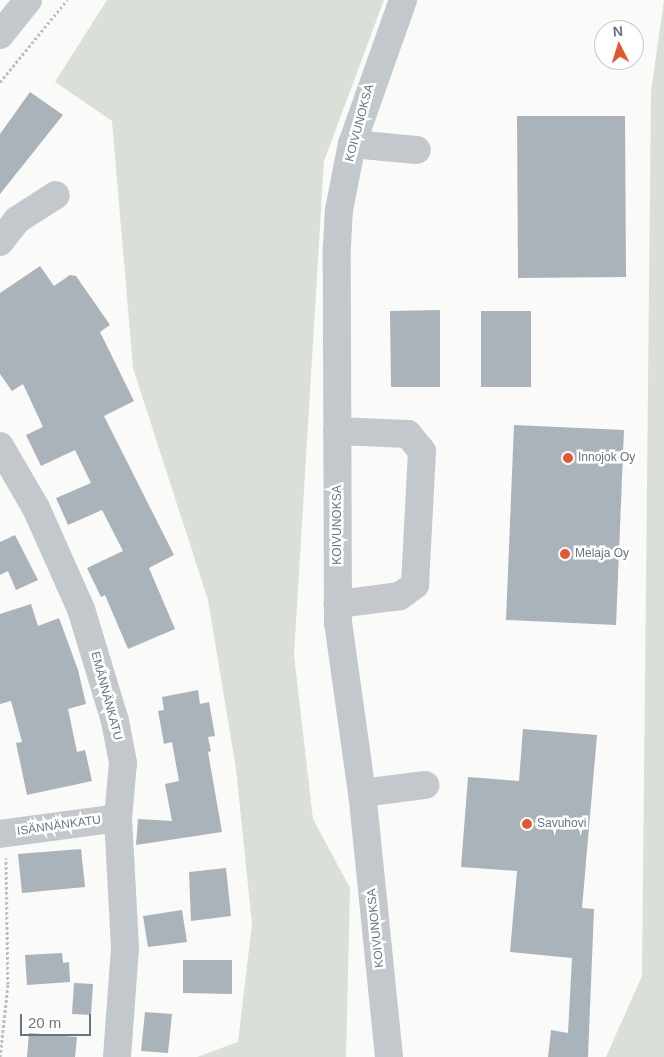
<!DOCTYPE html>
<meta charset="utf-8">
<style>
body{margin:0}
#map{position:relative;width:664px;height:1057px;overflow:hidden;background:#fafaf8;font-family:Helvetica,sans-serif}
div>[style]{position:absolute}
.green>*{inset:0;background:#dadfd7}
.building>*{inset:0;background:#aab3b9}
.path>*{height:3px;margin-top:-1.5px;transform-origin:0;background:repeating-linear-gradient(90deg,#bbbfc2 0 2.5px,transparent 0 5px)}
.minor>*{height:28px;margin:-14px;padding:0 14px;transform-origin:14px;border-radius:14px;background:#c3c8cc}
.dots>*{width:14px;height:14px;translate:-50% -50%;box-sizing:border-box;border:2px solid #fff;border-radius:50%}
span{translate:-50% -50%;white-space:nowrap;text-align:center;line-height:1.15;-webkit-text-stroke:5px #fff;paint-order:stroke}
.street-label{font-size:12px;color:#657683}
.poi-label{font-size:12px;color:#657683}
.left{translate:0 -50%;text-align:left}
.north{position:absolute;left:594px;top:20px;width:50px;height:50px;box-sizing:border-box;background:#fff;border:1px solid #c1c8cd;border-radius:50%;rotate:355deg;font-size:14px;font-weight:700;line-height:20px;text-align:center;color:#657683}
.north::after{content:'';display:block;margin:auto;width:18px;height:22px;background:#e4572e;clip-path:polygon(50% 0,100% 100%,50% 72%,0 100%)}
.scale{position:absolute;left:20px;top:1014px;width:71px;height:22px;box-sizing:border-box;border:2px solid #657683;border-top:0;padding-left:6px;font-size:15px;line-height:18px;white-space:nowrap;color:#657683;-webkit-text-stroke:4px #fff;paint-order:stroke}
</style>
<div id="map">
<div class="green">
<div style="clip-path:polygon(107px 0,384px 0,324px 161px,294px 655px,313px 819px,350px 888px,346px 1057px,197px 1057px,238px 1042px,252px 924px,236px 769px,208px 600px,133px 368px,112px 121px,55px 82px)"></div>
<div style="clip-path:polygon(664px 0,664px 1057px,606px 1057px,642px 976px,651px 92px)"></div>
</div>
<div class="building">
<div style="clip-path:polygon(30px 92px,63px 115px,0 194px,0 134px)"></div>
<div style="clip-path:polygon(517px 116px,625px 116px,626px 277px,518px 278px)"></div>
<div style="clip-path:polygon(40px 266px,54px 286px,70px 275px,76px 276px,110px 325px,100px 332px,134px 401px,104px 416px,174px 555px,149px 568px,175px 629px,128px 649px,105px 595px,101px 597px,87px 568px,123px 551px,102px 510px,68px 525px,56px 498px,91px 483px,75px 450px,41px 466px,26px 435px,43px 427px,23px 384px,12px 391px,0 374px,0 293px)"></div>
<div style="clip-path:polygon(440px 310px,440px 387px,391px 387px,390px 311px)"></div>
<div style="clip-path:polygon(481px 311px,531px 311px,531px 387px,481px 387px)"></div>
<div style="clip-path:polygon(514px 425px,624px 430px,616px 625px,506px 620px)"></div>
<div style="clip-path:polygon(15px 535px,38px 580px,16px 590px,8px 571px,0 575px,0 542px)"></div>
<div style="clip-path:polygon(31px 604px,38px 626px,59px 618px,78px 670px,86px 704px,68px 709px,77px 752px,85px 750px,92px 781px,27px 795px,16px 743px,22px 742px,11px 701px,0 704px,0 614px)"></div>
<div style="clip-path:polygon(198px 690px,200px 704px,209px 702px,215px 736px,208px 737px,211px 751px,208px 752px,222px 832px,136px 845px,138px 819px,172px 821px,165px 784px,179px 781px,172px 742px,164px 744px,158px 711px,164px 710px,162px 697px)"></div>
<div style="clip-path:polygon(523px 729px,597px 735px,582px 908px,594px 909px,588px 1057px,548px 1057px,551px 1030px,568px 1033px,572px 958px,510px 952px,517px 871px,461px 867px,468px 777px,519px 781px)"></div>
<div style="clip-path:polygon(81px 849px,85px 887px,22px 893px,18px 854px)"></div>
<div style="clip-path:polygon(226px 868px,231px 916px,191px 921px,189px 872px)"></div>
<div style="clip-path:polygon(182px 910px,187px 942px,148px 947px,143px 916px)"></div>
<div style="clip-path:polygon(62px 953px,63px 963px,69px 962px,70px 982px,27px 985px,25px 955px)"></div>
<div style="clip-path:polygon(183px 960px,232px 960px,232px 994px,183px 993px)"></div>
<div style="clip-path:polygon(74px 983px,93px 984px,91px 1015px,72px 1014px)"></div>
<div style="clip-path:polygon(145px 1012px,172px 1014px,168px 1053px,141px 1051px)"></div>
<div style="clip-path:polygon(29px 1033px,77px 1037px,75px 1057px,27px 1057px)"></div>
</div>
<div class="path">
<div style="left:0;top:82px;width:106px;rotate:-50.7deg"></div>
<div style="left:0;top:1057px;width:73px;rotate:-83.7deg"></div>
<div style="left:8px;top:984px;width:126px;rotate:-90.9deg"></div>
</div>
<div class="minor">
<div style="left:0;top:35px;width:45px;rotate:-51.3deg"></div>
<div style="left:352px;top:144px;width:65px;rotate:5.3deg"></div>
<div style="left:0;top:242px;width:28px;rotate:-52deg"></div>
<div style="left:17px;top:220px;width:46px;rotate:-32.7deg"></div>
<div style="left:337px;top:431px;width:71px;rotate:2.4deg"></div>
<div style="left:408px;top:434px;width:22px;rotate:51deg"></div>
<div style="left:422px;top:451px;width:134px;rotate:93deg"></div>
<div style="left:415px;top:585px;width:19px;rotate:144deg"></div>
<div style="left:400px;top:596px;width:63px;rotate:172.6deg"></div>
<div style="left:0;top:446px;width:72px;rotate:59.9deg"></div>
<div style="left:36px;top:508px;width:111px;rotate:66deg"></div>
<div style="left:81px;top:609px;width:117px;rotate:73.1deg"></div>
<div style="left:115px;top:721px;width:43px;rotate:79.2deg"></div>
<div style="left:123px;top:763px;width:55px;rotate:95.2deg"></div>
<div style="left:118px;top:818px;width:130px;rotate:86.9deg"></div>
<div style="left:125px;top:948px;width:109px;rotate:94.2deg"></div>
<div style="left:362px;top:793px;width:64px;rotate:-7.2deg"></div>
<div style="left:0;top:834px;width:119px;rotate:-7.7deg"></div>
<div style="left:389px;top:1057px;width:265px;rotate:-95.8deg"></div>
<div style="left:362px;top:793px;width:172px;rotate:-98deg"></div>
<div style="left:338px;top:623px;width:377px;rotate:-90.2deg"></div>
<div style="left:337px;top:246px;width:36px;rotate:-87deg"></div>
<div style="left:339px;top:210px;width:67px;rotate:-78.9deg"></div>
<div style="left:352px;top:144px;width:153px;rotate:-70.5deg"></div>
</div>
<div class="dots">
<div style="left:568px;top:458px;background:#e4572e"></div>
<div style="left:565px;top:554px;background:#e4572e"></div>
<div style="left:527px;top:824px;background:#e4572e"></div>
</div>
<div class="street-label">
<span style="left:360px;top:123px;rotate:-75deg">KOIVUNOKSA</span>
<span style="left:338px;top:525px;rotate:-90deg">KOIVUNOKSA</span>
<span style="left:106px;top:696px;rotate:75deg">EMÄNNÄNKATU</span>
<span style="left:59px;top:826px;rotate:-8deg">ISÄNNÄNKATU</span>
<span style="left:376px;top:928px;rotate:-96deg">KOIVUNOKSA</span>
</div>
<div class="poi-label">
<span class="left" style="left:578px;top:458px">Innojok Oy</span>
<span class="left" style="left:575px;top:554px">Melaja Oy</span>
<span class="left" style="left:537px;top:824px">Savuhovi</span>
</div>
<div class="north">N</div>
<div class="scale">20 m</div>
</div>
